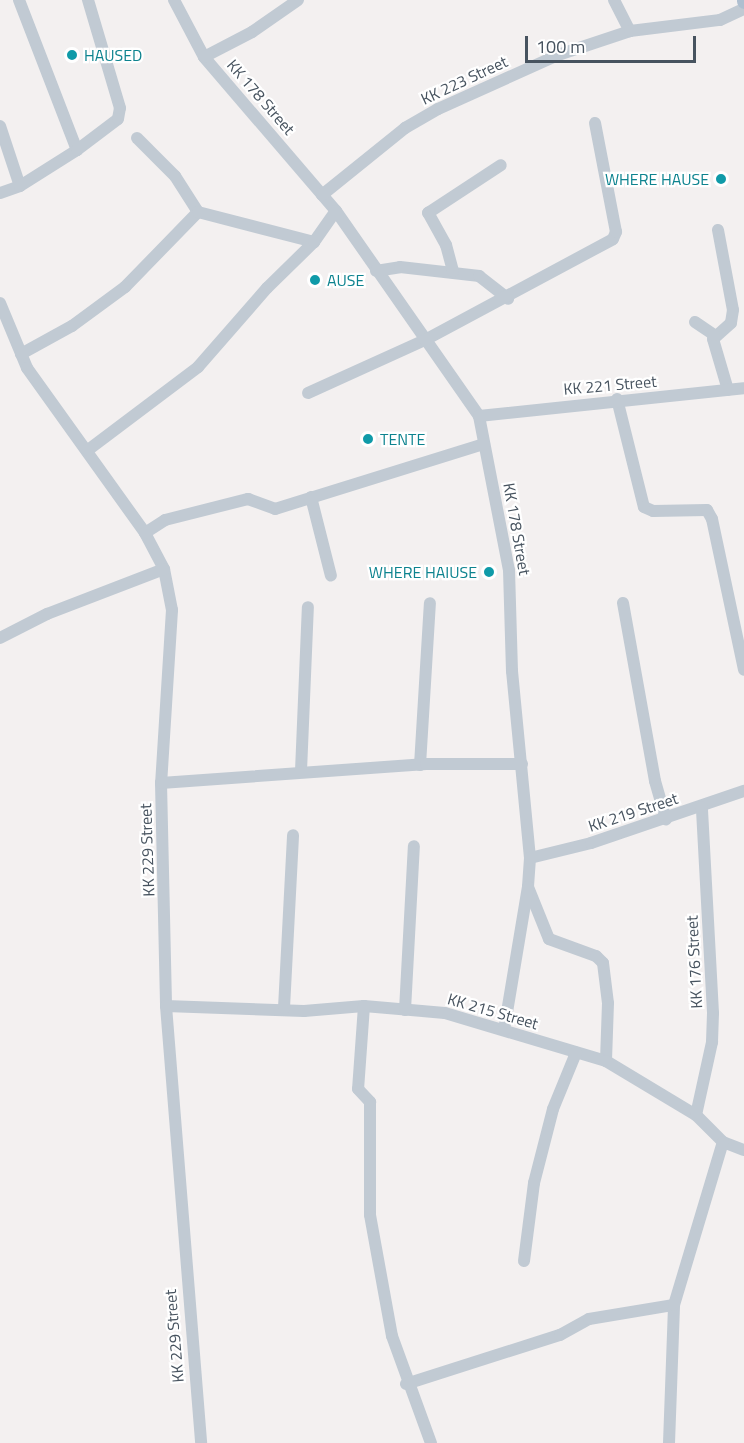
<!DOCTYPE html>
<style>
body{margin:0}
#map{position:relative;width:744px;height:1443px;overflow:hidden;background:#f3f0f0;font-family:"Titillium Web",sans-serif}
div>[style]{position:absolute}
.minor>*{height:12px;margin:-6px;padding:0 6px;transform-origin:6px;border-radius:6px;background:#c1cad3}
.major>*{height:15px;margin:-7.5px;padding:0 7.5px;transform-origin:7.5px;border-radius:7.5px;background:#afbfd0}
.dots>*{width:16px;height:16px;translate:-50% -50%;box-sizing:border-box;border:3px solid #fff;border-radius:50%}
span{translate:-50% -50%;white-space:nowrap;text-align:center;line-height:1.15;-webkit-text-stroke:4.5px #fff;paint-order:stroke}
.culture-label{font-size:16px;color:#0d838f}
.left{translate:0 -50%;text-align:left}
.right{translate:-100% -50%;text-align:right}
.street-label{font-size:16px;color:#47535f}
.scale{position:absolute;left:525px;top:36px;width:171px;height:27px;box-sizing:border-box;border:3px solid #47535f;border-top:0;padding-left:8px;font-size:18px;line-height:21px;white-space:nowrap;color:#47535f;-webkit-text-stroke:4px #fff;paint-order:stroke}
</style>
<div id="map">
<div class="minor">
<div style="left:19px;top:0;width:161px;rotate:68.9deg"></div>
<div style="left:174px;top:0;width:64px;rotate:62.2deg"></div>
<div style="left:204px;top:57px;width:203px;rotate:49.4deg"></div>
<div style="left:336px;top:211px;width:250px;rotate:55.1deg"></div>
<div style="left:479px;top:416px;width:157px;rotate:79deg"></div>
<div style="left:509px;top:570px;width:101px;rotate:88.3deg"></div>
<div style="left:512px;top:671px;width:188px;rotate:84.5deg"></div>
<div style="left:530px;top:858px;width:29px;rotate:94deg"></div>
<div style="left:528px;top:887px;width:56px;rotate:68deg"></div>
<div style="left:549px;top:939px;width:50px;rotate:19.9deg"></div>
<div style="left:596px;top:956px;width:10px;rotate:45deg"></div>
<div style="left:603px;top:963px;width:40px;rotate:82.9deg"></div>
<div style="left:608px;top:1003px;width:58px;rotate:92deg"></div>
<div style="left:614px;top:0;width:35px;rotate:63deg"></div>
<div style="left:204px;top:57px;width:54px;rotate:-27.5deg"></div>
<div style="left:252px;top:32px;width:56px;rotate:-34.8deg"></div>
<div style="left:0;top:126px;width:63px;rotate:71.6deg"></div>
<div style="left:137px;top:138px;width:54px;rotate:45deg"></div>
<div style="left:175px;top:176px;width:43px;rotate:57.4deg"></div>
<div style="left:0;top:193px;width:21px;rotate:-19deg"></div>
<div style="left:20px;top:186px;width:67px;rotate:-32.3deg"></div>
<div style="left:77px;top:150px;width:51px;rotate:-37.1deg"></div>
<div style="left:118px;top:119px;width:11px;rotate:-80deg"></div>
<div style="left:120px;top:108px;width:113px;rotate:-106.5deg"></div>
<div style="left:322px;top:195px;width:107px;rotate:-38.9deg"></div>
<div style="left:405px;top:128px;width:38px;rotate:-30deg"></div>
<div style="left:438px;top:109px;width:132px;rotate:-24.2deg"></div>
<div style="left:558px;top:55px;width:76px;rotate:-18.4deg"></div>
<div style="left:630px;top:31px;width:91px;rotate:-7deg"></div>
<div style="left:720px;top:20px;width:26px;rotate:-25deg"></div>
<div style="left:718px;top:230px;width:81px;rotate:79.4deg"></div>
<div style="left:733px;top:310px;width:13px;rotate:99deg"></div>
<div style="left:731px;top:323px;width:24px;rotate:138deg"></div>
<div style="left:713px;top:339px;width:53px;rotate:73.6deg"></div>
<div style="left:376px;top:271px;width:24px;rotate:-9deg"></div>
<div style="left:400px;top:267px;width:80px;rotate:6.5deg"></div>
<div style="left:479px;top:276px;width:37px;rotate:38deg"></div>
<div style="left:453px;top:271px;width:27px;rotate:-105deg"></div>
<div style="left:446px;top:245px;width:37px;rotate:-119deg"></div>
<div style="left:428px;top:213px;width:87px;rotate:-33.3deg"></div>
<div style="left:0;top:303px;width:70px;rotate:67.4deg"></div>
<div style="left:27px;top:368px;width:203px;rotate:54.4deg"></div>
<div style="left:145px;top:533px;width:41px;rotate:62.2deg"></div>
<div style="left:164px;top:569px;width:42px;rotate:79deg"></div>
<div style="left:172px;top:610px;width:173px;rotate:93.6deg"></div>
<div style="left:161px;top:783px;width:223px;rotate:88.7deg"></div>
<div style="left:166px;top:1006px;width:438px;rotate:85.4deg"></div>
<div style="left:695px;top:322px;width:23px;rotate:34deg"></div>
<div style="left:21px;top:354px;width:58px;rotate:-28.8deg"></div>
<div style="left:72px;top:326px;width:66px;rotate:-36.3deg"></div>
<div style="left:125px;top:287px;width:105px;rotate:-45.8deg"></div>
<div style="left:198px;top:212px;width:120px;rotate:14.5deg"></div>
<div style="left:308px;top:393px;width:128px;rotate:-24.4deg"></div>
<div style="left:425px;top:340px;width:213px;rotate:-28.2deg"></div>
<div style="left:613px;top:239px;width:8px;rotate:-67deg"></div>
<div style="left:616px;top:232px;width:111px;rotate:-100.9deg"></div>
<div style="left:617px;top:399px;width:111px;rotate:76deg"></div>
<div style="left:644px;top:507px;width:10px;rotate:24deg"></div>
<div style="left:653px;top:511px;width:54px;rotate:-1.1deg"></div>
<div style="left:707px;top:510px;width:10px;rotate:61deg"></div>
<div style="left:712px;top:519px;width:154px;rotate:78deg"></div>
<div style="left:479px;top:416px;width:266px;rotate:-6deg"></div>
<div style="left:88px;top:450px;width:138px;rotate:-37deg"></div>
<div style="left:198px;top:367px;width:105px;rotate:-48.9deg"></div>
<div style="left:267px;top:288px;width:66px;rotate:-44.4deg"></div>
<div style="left:314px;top:242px;width:38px;rotate:-55deg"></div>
<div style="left:311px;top:497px;width:81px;rotate:75.8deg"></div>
<div style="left:145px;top:533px;width:24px;rotate:-33deg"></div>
<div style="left:165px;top:520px;width:86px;rotate:-14.2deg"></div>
<div style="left:248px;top:499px;width:29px;rotate:20deg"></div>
<div style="left:275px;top:509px;width:219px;rotate:-17.3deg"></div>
<div style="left:623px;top:603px;width:181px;rotate:79.8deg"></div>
<div style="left:655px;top:781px;width:40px;rotate:74deg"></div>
<div style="left:0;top:638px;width:53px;rotate:-27.1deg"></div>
<div style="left:47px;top:614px;width:125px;rotate:-21deg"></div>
<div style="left:420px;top:765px;width:162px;rotate:-86.5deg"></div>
<div style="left:301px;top:771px;width:164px;rotate:-87.6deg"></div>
<div style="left:161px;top:783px;width:266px;rotate:-4.1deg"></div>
<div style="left:426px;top:764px;width:96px"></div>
<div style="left:530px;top:858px;width:63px;rotate:-13.8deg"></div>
<div style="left:591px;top:843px;width:162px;rotate:-18.8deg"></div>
<div style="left:166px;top:1006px;width:138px;rotate:2.1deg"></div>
<div style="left:304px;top:1011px;width:60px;rotate:-4.8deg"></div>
<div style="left:364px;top:1006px;width:81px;rotate:4.9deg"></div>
<div style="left:445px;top:1013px;width:168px;rotate:16.6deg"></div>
<div style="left:606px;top:1061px;width:105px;rotate:31deg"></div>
<div style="left:696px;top:1115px;width:38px;rotate:45deg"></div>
<div style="left:723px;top:1142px;width:22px;rotate:21deg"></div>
<div style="left:364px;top:1006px;width:83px;rotate:94.1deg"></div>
<div style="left:358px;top:1089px;width:18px;rotate:47deg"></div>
<div style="left:370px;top:1102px;width:113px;rotate:90deg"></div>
<div style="left:370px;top:1215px;width:123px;rotate:79.7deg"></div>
<div style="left:392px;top:1336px;width:114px;rotate:70deg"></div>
<div style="left:284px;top:1008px;width:173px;rotate:-87deg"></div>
<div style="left:405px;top:1010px;width:164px;rotate:-86.9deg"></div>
<div style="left:504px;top:1030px;width:145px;rotate:-80.5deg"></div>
<div style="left:696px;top:1115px;width:75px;rotate:-77.6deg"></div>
<div style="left:712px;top:1042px;width:29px;rotate:-88deg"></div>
<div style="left:713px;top:1013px;width:206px;rotate:-93.1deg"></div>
<div style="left:524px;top:1261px;width:79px;rotate:-82.7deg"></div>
<div style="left:534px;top:1183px;width:76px;rotate:-75.6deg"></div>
<div style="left:553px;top:1109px;width:61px;rotate:-67.7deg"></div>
<div style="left:406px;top:1384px;width:162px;rotate:-17.7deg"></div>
<div style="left:560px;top:1335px;width:33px;rotate:-29deg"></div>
<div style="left:589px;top:1319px;width:86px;rotate:-9.4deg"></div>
<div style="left:669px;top:1443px;width:138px;rotate:-87.9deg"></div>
<div style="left:674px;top:1305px;width:170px;rotate:-73.3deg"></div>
</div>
<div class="major">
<div style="left:744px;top:0;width:1px;rotate:90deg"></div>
</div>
<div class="dots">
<div style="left:72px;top:55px;background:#0f9aa8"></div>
<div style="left:721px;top:179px;background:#0f9aa8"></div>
<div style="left:315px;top:280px;background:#0f9aa8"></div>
<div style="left:368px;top:439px;background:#0f9aa8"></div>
<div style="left:489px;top:572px;background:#0f9aa8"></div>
</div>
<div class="culture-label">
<span class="left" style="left:84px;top:55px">HAUSED</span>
<span class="right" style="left:709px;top:179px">WHERE HAUSE</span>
<span class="left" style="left:327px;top:280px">AUSE</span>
<span class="left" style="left:380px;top:439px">TENTE</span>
<span class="right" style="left:477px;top:572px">WHERE HAIUSE</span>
</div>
<div class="street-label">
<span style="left:464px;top:80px;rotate:-25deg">KK 223 Street</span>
<span style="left:261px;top:97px;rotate:49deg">KK 178 Street</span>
<span style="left:610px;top:385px;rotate:-5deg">KK 221 Street</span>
<span style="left:517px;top:529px;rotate:80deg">KK 178 Street</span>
<span style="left:633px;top:812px;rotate:-18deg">KK 219 Street</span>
<span style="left:147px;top:850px;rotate:-92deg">KK 229 Street</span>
<span style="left:694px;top:962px;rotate:-93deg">KK 176 Street</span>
<span style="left:493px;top:1011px;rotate:16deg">KK 215 Street</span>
<span style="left:174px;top:1336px;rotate:-95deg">KK 229 Street</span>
</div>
<div class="scale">100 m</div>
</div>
